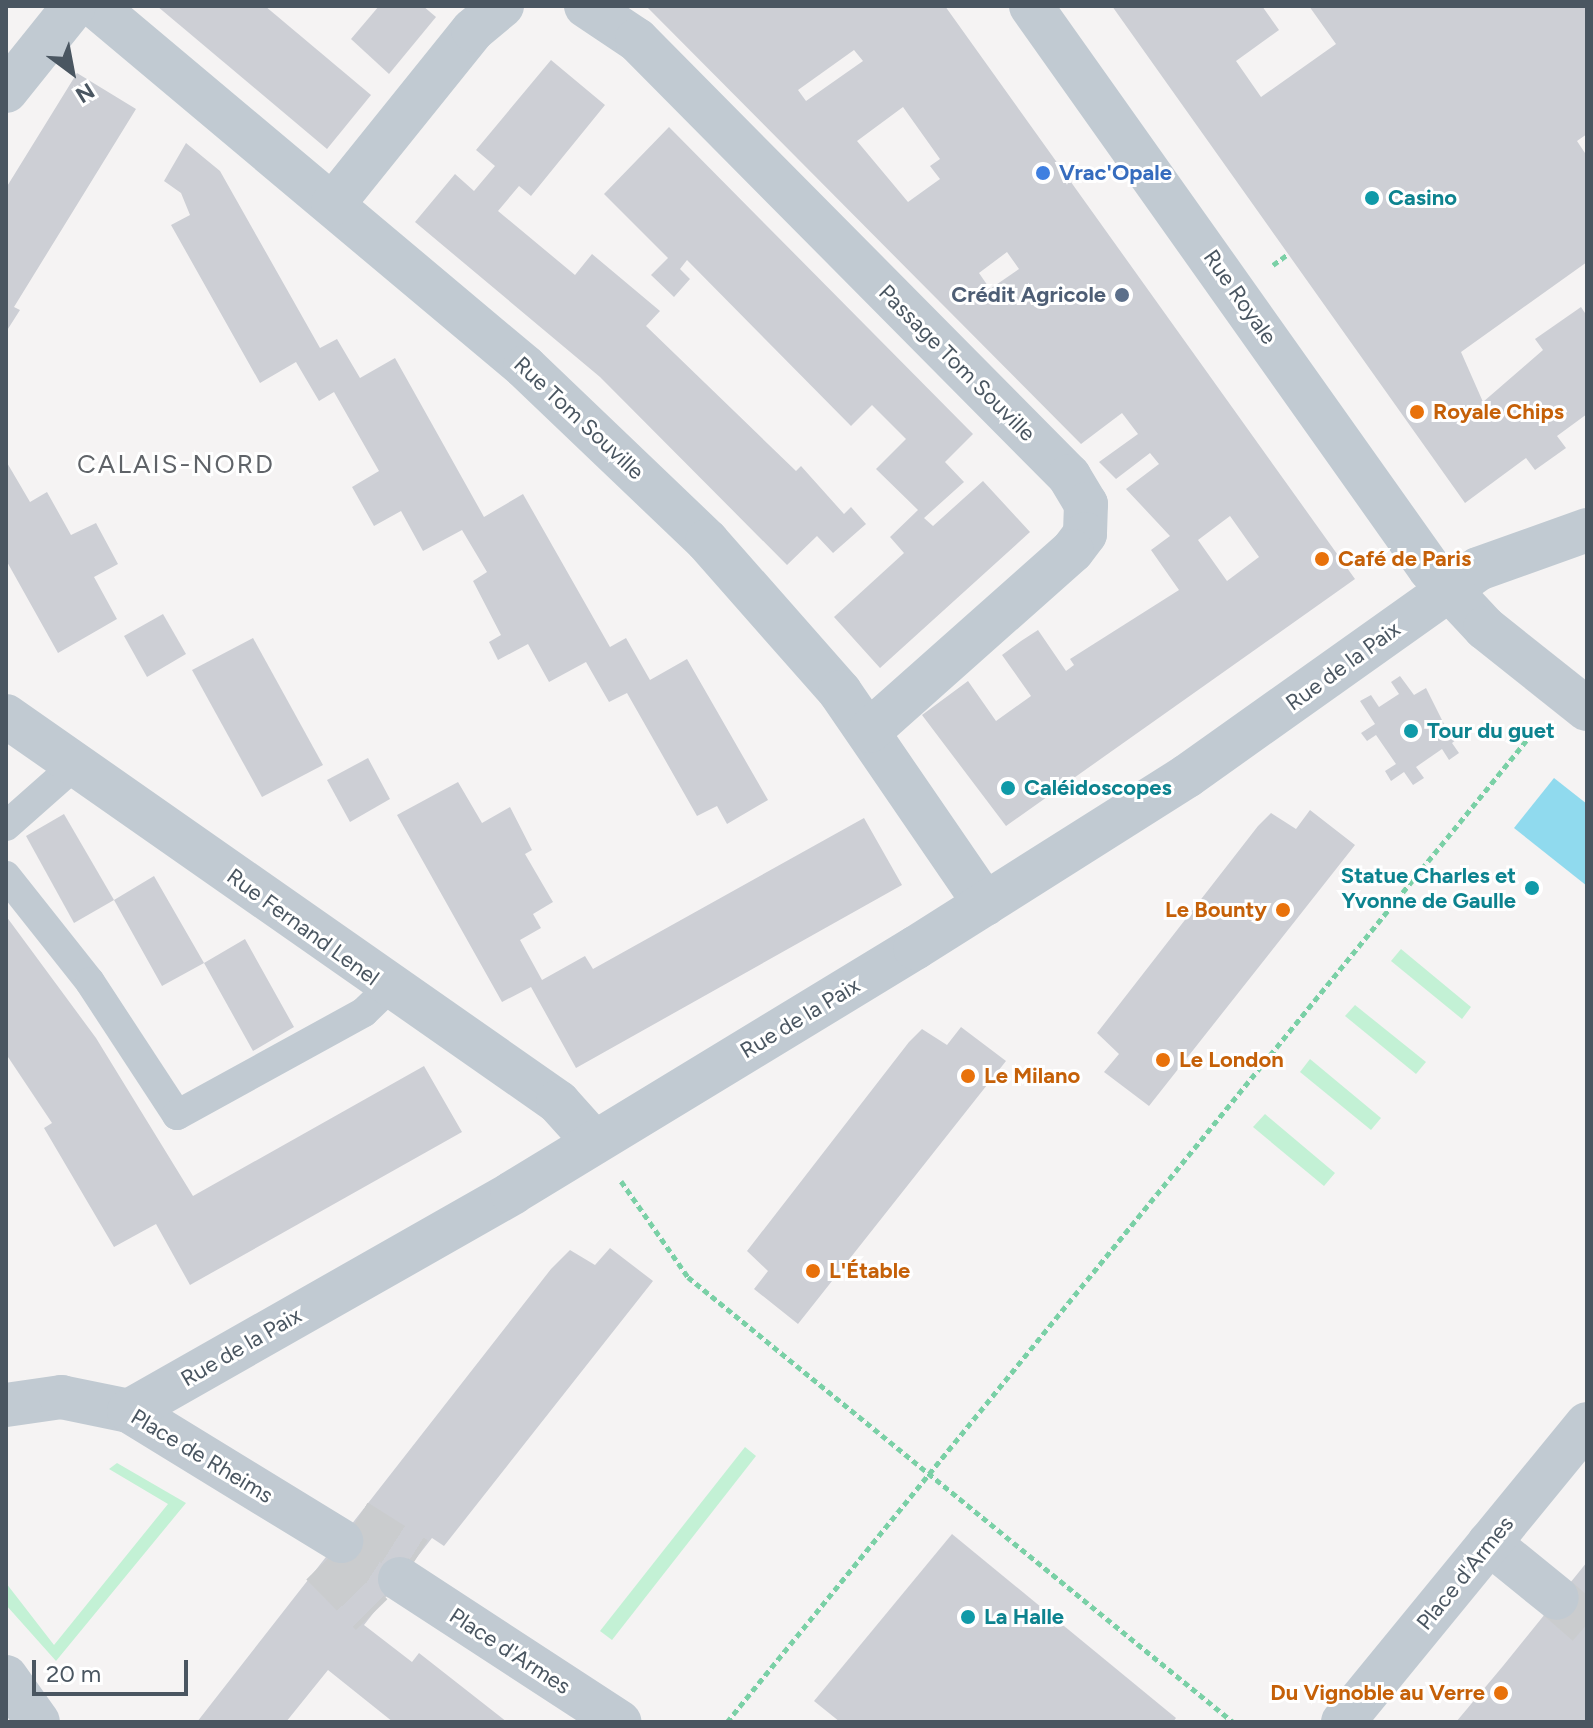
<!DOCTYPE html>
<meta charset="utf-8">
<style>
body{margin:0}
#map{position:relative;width:1593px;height:1728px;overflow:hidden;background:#f5f3f3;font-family:Figtree,sans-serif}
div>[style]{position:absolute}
.green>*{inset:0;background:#c3f1d5}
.water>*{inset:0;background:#90daee}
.building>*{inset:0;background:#cdcfd5}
.pedestrian-tunnel>*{height:44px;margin-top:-22px;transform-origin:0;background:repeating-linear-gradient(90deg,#caccce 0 44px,transparent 0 66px)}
.minor-tunnel>*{height:44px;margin-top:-22px;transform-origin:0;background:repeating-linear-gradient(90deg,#caccce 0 44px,transparent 0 66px)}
.path>*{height:5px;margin-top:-2.5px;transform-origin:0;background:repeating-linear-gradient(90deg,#7ad0a6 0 6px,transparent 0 10px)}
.service>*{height:30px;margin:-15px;padding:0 15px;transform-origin:15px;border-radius:15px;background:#c1cad2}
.minor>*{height:44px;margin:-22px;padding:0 22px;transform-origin:22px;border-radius:22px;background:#c1cad2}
.tertiary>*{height:44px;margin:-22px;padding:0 22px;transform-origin:22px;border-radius:22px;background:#c1cad2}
.dots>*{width:22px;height:22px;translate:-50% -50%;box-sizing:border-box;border:4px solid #fff;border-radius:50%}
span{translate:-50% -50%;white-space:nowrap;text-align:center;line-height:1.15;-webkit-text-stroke:6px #fff;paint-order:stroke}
.shop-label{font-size:22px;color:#366cbe;font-weight:700}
.left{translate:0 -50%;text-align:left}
.culture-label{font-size:22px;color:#0d838f;font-weight:700}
.right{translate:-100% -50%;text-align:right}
.service-label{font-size:22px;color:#4e5e75;font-weight:700}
.street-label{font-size:22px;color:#4a5661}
.food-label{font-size:22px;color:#c56008;font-weight:700}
.quarter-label{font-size:26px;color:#5f6368;letter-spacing:2px}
.frame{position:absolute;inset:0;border:8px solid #4a5661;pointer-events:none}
.north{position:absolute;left:32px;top:32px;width:80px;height:80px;-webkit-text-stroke:6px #fff;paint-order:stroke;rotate:148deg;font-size:22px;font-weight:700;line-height:32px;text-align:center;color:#4a5661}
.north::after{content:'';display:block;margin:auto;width:28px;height:36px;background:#4a5661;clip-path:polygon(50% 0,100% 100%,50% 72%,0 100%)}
.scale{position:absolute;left:32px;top:1660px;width:156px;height:36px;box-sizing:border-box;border:4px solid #4a5661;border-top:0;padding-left:10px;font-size:24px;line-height:28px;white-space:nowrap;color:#4a5661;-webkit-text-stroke:6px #fff;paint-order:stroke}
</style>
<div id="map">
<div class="green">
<div style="clip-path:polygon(1401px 949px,1471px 1007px,1462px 1019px,1391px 961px)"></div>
<div style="clip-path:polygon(1355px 1005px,1426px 1062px,1416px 1074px,1345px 1016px)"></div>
<div style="clip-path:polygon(1310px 1059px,1381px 1118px,1371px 1130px,1300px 1072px)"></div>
<div style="clip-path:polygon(1265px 1114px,1335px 1173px,1324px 1186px,1253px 1127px)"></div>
<div style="clip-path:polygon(745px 1447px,756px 1456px,612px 1640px,600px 1631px)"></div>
<div style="clip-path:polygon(117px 1463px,186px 1503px,56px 1661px,6px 1605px,6px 1583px,54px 1645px,168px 1504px,109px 1469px)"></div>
</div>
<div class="water">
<div style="clip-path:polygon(1554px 778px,1587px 804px,1587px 886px,1514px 828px)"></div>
</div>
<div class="building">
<div style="clip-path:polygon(157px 6px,265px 6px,371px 95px,327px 149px)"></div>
<div style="clip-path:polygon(379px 6px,423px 6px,436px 17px,389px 74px,351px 39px)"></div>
<div style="clip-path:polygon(evenodd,646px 6px,945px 6px,1355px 579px,1006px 826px,922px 715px,968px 681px,996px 721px,1031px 696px,1002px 655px,1021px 641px,1038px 630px,1066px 671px,1074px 665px,1070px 659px,1179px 590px,1151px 550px,1170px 536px,1126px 489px,1159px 464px,1150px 453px,1116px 479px,1099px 462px,1138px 434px,1122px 413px,1081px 444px,646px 6px,854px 50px,863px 61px,806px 101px,798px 90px,854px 50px,646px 6px,903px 107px,940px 159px,930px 166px,940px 179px,908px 202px,857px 141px,903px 107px,646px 6px,1007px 252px,1019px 269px,990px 289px,979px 273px,1007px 252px,646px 6px,1230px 516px,1259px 557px,1227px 581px,1198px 540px,1230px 516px)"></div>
<div style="clip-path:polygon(1112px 6px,1262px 6px,1279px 30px,1236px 61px,1261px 97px,1336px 44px,1309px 6px,1587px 6px,1587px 134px,1577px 141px,1587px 156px,1587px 262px,1461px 352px,1483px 402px,1543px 350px,1535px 339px,1581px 307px,1587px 316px,1587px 414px,1557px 436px,1566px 448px,1535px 470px,1526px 458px,1465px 503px)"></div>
<div style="clip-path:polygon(551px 60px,605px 105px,531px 196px,519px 186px,498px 211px,575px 275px,592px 254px,660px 311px,646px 326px,796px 471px,801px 466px,844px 514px,851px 507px,866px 524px,833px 553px,817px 536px,787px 565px,600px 377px,415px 222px,455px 174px,474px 191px,495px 166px,476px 150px)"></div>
<div style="clip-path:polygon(77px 73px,136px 109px,14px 307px,20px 310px,6px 332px,6px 188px)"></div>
<div style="clip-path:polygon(669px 127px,973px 434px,945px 462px,964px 482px,924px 518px,933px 526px,983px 481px,1030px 532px,880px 668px,834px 617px,904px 553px,890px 537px,918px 510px,876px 469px,906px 439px,872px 405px,851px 426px,687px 260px,680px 269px,690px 279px,674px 297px,651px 275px,668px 258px,604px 194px)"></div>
<div style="clip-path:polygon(186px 143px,220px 171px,320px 348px,337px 339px,360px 378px,395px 358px,484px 517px,523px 494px,610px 647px,626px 638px,650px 680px,687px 659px,768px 800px,727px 824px,717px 806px,697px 816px,627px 693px,609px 702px,586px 662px,549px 682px,528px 644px,498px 660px,489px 642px,501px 635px,473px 581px,487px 572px,462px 530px,423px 551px,401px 511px,374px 526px,352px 487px,379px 471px,334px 392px,319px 401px,296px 362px,260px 383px,171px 225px,190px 215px,181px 193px,164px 181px)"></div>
<div style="clip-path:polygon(6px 461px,30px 502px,47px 492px,71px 535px,96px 523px,118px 564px,94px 577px,117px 619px,58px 653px,6px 560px)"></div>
<div style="clip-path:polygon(163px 614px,186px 654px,147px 677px,124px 636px)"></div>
<div style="clip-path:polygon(253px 638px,323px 765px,262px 797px,192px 670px)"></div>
<div style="clip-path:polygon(1400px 676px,1414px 695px,1426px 688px,1446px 728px,1453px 724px,1461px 736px,1452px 743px,1459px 753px,1449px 760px,1442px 749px,1416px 767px,1424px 778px,1413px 785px,1404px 772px,1391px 781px,1385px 771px,1396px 764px,1376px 735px,1367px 741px,1361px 733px,1375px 724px,1360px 701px,1371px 695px,1379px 707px,1399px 694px,1391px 682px)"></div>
<div style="clip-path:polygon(368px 758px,390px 799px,350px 822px,327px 780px)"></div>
<div style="clip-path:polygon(458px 782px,482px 823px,510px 807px,532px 850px,525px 854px,553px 902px,533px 914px,541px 928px,520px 940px,542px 980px,585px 956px,593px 969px,864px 818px,902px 885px,576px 1068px,531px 987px,502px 1002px,397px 815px)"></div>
<div style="clip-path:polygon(1310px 810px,1355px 845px,1149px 1106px,1104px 1072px,1119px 1054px,1097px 1033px,1258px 826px,1271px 813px,1296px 829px)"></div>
<div style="clip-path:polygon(64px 814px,114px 900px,74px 923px,26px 836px)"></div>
<div style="clip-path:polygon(154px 876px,204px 963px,245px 939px,294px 1027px,253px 1051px,204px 963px,162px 986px,114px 900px)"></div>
<div style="clip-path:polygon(6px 916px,96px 1038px,193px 1196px,424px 1066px,462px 1132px,190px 1285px,156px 1224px,114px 1247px,44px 1128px,52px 1123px,6px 1054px)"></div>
<div style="clip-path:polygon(961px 1027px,1006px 1061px,798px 1324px,754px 1289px,768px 1271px,747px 1251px,909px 1042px,922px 1029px,947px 1045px)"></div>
<div style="clip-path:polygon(610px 1248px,653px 1281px,444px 1546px,432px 1538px,364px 1625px,412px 1662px,419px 1653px,507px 1722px,393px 1722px,328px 1670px,286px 1722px,197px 1722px,551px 1269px,570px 1250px,595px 1265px)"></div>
<div style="clip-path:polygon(952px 1534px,1176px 1718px,1173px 1722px,840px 1722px,814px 1701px)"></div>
<div style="clip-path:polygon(1587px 1562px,1587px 1722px,1456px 1722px,1503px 1666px)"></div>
</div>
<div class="pedestrian-tunnel">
<div style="left:356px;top:1521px;width:71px;rotate:32.3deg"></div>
<div style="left:322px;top:1564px;width:71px;rotate:45.6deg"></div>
</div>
<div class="minor-tunnel">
<div style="left:341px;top:1541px;width:70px;rotate:32.8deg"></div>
<div style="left:1557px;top:1598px;width:40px;rotate:41deg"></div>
</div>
<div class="path">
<div style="left:1273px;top:265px;width:19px;rotate:-36deg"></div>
<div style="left:621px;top:1181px;width:117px;rotate:55.1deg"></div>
<div style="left:688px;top:1277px;width:704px;rotate:39.23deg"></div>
<div style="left:727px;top:1722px;width:1279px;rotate:-50.84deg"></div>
</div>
<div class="service">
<div style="left:6px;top:826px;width:94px;rotate:-41.5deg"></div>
<div style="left:6px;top:876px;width:135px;rotate:51.6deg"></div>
<div style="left:90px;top:982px;width:159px;rotate:56.8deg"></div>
<div style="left:177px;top:1115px;width:213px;rotate:-28.8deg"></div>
<div style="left:364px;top:1012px;width:35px;rotate:-44deg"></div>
</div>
<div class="minor">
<div style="left:95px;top:6px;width:561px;rotate:40.01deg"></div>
<div style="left:525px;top:367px;width:252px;rotate:43.7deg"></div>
<div style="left:707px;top:541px;width:201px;rotate:48.6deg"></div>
<div style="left:840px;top:692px;width:257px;rotate:55.6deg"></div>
<div style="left:586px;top:6px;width:61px;rotate:33.7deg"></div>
<div style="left:637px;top:40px;width:614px;rotate:45.26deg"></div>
<div style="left:1069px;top:476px;width:33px;rotate:59deg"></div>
<div style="left:1086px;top:504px;width:30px;rotate:92deg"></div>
<div style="left:1085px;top:534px;width:21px;rotate:127deg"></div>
<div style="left:1072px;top:551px;width:271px;rotate:138.4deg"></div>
<div style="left:6px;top:91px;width:109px;rotate:-51.3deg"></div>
<div style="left:333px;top:204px;width:223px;rotate:-51.2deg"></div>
<div style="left:473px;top:30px;width:38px;rotate:-40deg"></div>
<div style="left:6px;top:716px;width:674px;rotate:34.96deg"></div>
<div style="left:558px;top:1102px;width:54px;rotate:48deg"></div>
<div style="left:6px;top:1405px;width:56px;rotate:-8.3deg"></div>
<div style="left:61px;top:1397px;width:69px;rotate:11.6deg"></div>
<div style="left:129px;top:1411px;width:249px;rotate:31.5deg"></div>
<div style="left:129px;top:1411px;width:441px;rotate:-29.6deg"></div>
<div style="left:512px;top:1193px;width:472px;rotate:-31.3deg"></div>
<div style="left:915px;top:948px;width:322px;rotate:-32.3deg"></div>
<div style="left:1187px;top:776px;width:357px;rotate:-35.4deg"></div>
<div style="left:1478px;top:569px;width:116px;rotate:-19.7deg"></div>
<div style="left:1489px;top:1543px;width:87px;rotate:39deg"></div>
<div style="left:400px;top:1579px;width:262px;rotate:33.1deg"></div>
<div style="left:6px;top:1677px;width:55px;rotate:54.6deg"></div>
<div style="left:1343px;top:1722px;width:385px;rotate:-50.7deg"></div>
</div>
<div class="tertiary">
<div style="left:1031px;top:6px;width:690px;rotate:54.67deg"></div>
<div style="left:1430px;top:569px;width:81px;rotate:47deg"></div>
<div style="left:1485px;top:628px;width:130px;rotate:38.5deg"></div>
</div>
<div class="dots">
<div style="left:1043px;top:173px;background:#3f7fe0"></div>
<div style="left:1372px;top:198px;background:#0f9aa8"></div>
<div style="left:1122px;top:295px;background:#5c6f8a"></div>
<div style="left:1417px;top:412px;background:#e8710a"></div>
<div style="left:1322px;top:559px;background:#e8710a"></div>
<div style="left:1411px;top:731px;background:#0f9aa8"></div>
<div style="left:1008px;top:788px;background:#0f9aa8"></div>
<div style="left:1532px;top:888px;background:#0f9aa8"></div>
<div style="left:1283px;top:910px;background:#e8710a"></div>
<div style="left:1163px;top:1060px;background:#e8710a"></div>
<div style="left:968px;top:1076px;background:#e8710a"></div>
<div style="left:813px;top:1271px;background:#e8710a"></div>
<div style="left:968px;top:1617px;background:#0f9aa8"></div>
<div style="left:1501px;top:1693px;background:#e8710a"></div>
</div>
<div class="shop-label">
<span class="left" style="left:1059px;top:173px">Vrac'Opale</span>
</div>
<div class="culture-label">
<span class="left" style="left:1388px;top:198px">Casino</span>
<span class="left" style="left:1427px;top:731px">Tour du guet</span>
<span class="left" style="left:1024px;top:788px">Caléidoscopes</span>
<span class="right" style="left:1516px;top:888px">Statue Charles et<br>Yvonne de Gaulle</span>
<span class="left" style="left:984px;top:1617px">La Halle</span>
</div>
<div class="service-label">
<span class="right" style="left:1106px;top:295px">Crédit Agricole</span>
</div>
<div class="street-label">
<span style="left:1240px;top:297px;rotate:55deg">Rue Royale</span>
<span style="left:957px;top:363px;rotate:45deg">Passage Tom Souville</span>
<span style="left:579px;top:418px;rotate:43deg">Rue Tom Souville</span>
<span style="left:1343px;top:666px;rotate:-36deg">Rue de la Paix</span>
<span style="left:303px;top:927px;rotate:36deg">Rue Fernand Lenel</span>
<span style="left:800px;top:1018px;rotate:-31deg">Rue de la Paix</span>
<span style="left:241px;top:1347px;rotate:-30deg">Rue de la Paix</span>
<span style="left:202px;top:1456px;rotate:31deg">Place de Rheims</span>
<span style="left:1465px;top:1573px;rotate:-51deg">Place d'Armes</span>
<span style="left:510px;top:1651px;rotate:33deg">Place d'Armes</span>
</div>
<div class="food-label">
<span class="left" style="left:1433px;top:412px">Royale Chips</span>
<span class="left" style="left:1338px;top:559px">Café de Paris</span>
<span class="right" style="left:1267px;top:910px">Le Bounty</span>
<span class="left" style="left:1179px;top:1060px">Le London</span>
<span class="left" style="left:984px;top:1076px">Le Milano</span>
<span class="left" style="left:829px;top:1271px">L'Étable</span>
<span class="right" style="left:1485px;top:1693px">Du Vignoble au Verre</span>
</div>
<div class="quarter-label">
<span style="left:176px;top:465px">CALAIS-NORD</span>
</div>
<div class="frame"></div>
<div class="north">N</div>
<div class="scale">20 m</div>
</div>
